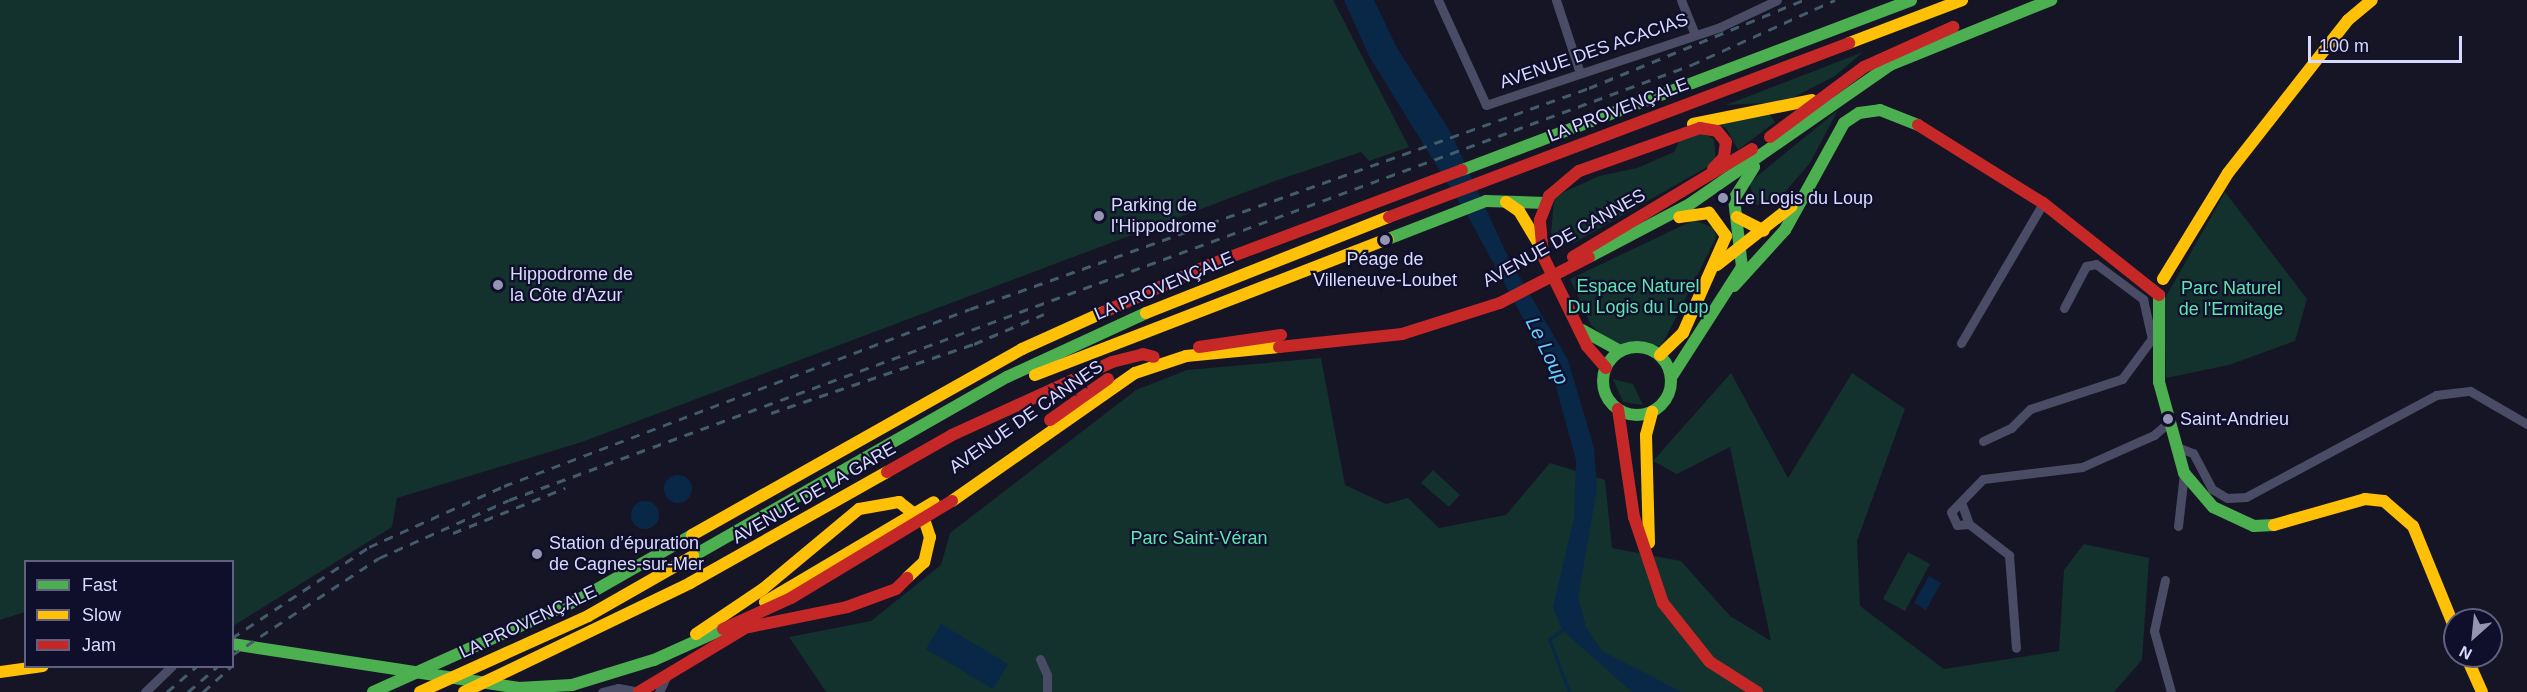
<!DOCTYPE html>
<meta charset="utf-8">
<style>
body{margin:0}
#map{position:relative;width:2527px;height:692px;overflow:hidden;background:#161525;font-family:Arial,sans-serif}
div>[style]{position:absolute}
.green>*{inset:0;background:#13312d}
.water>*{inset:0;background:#092848}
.round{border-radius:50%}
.stream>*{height:3px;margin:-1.5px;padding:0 1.5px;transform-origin:1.5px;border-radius:1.5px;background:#092848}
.street>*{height:9px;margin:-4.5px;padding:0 4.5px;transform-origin:4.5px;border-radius:4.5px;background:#4a4c65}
.fast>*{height:12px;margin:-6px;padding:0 6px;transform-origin:6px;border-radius:6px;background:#4caf50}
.fast>.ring{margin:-6px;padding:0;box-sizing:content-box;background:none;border:12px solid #4caf50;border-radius:50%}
.slow>*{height:12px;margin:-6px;padding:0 6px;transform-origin:6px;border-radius:6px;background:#ffc107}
.jam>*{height:12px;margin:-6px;padding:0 6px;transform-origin:6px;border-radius:6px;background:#c62828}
.rail>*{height:3px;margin-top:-1.5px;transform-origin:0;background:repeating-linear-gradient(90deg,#425c6b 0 9px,transparent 0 17px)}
.dots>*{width:16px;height:16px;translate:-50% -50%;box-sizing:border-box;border:3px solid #100f2b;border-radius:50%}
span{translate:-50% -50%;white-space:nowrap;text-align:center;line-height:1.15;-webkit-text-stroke:4.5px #100f2b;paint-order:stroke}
.street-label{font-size:18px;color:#d9daff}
.poi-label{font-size:18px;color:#d9daff}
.left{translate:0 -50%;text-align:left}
.park-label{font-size:18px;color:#5ee6b0}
.water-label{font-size:20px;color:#67cfff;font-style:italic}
.legend{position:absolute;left:24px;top:560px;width:210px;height:108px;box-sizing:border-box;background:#100f2b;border:2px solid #606080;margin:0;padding:8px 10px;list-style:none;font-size:18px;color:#d9daff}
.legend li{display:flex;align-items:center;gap:12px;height:30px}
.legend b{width:30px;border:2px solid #606080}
.north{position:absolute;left:2443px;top:608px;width:60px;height:60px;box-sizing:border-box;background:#100f2b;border:2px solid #606080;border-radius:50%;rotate:207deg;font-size:16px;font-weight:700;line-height:24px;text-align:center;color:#d9daff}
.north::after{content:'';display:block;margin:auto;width:21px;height:27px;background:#9595b3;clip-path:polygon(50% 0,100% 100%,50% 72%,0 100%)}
.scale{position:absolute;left:2308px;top:36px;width:154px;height:27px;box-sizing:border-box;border:3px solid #d9daff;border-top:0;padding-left:8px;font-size:18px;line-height:21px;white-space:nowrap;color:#d9daff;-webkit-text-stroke:4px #100f2b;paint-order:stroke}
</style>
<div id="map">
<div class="green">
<div style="clip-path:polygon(0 0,1333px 0,1409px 147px,1369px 161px,1361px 152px,1275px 181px,582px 442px,397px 498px,392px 527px,233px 626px,232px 562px,26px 562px,25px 612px,0 620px)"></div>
<div style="clip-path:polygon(1863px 52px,1835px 76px,1784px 102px,1726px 105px)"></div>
<div style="clip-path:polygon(1838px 110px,1810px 163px,1772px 207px,1754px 204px,1750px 184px,1756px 177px)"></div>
<div style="clip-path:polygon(1769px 114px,1775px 122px,1738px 150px,1726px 128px,1717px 124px)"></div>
<div style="clip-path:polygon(1703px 133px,1714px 139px,1716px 162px,1574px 243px,1551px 234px,1554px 199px,1562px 193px,1599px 176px,1637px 168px,1674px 152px,1680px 140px)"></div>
<div style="clip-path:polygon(2225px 192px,2307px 299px,2295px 341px,2229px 365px,2166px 378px,2164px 300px)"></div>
<div style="clip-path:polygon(1694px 220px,1714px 228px,1716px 238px,1661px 347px,1634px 342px,1615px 346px,1591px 325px,1570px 279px)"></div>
<div style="clip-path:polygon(1321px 358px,1345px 485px,1386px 504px,1408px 498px,1439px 528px,1506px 515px,1550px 463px,1605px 480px,1612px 548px,1681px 561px,1730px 616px,1771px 641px,1730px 447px,1677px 474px,1653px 461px,1731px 373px,1788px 478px,1852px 373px,1905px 409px,1857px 541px,1860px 606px,1944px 669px,2059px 651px,2064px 570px,2084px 544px,2149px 558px,2142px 660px,2114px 692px,826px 692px,789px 637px,871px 621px,941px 565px,950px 533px,1136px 390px,1187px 370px)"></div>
<div style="clip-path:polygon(1613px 379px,1633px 384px,1643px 405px,1623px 402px)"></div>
<div style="clip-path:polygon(1433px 470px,1460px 495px,1449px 507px,1421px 483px)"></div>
<div style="clip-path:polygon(1908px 552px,1930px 564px,1905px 611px,1883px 599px)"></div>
</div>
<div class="water">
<div style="clip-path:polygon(1344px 0,1374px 0,1397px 48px,1451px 133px,1508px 257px,1568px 360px,1594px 448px,1597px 489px,1578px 598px,1586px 627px,1602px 651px,1682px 692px,1632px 692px,1562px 630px,1553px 607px,1574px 518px,1576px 460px,1552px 372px,1469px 218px,1369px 56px)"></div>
<div class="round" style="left:664px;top:475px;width:28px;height:28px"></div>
<div class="round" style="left:631px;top:501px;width:28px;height:28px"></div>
<div style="clip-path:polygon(1929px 576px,1941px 583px,1926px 610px,1914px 603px)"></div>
<div style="clip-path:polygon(941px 624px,1008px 664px,993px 689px,926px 649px)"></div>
</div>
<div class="stream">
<div style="left:1562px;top:630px;width:16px;rotate:145deg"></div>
<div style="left:1549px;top:639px;width:57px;rotate:69.3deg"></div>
</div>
<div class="street">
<div style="left:1438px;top:0;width:115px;rotate:65.4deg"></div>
<div style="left:1486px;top:105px;width:247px;rotate:-18.4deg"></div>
<div style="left:1720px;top:27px;width:63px;rotate:-25.3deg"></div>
<div style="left:1556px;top:0;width:77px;rotate:71.8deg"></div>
<div style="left:1681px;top:0;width:35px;rotate:68deg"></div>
<div style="left:2064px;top:308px;width:47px;rotate:-62.4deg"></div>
<div style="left:2086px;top:266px;width:10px;rotate:-11deg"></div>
<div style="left:2096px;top:264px;width:59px;rotate:36.7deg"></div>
<div style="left:2143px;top:299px;width:41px;rotate:77.3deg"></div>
<div style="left:1961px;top:343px;width:162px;rotate:-59.6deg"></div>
<div style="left:1983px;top:441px;width:31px;rotate:-25deg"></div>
<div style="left:2011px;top:428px;width:27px;rotate:-45deg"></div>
<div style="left:2030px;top:409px;width:97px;rotate:-18.1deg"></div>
<div style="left:2122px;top:379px;width:57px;rotate:-53.5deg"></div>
<div style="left:2177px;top:447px;width:17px;rotate:21deg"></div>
<div style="left:2193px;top:453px;width:41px;rotate:62.2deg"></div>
<div style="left:2212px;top:489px;width:17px;rotate:31deg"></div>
<div style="left:2227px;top:498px;width:19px;rotate:-3deg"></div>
<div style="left:2246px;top:497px;width:216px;rotate:-28.2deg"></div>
<div style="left:2436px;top:395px;width:34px;rotate:-7deg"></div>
<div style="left:2470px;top:391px;width:66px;rotate:30.1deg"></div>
<div style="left:1961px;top:502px;width:23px;rotate:70deg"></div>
<div style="left:1969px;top:524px;width:51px;rotate:37.8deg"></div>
<div style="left:2009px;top:555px;width:93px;rotate:85.7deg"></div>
<div style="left:1969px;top:524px;width:12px;rotate:175deg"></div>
<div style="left:1957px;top:525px;width:14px;rotate:-115deg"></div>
<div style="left:1951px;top:512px;width:46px;rotate:-45.9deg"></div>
<div style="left:1983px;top:479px;width:100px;rotate:-6.9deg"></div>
<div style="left:2082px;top:467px;width:79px;rotate:-24deg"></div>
<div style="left:2154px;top:435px;width:20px;rotate:-41deg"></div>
<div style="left:2178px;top:526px;width:53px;rotate:-83.5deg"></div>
<div style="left:2165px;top:580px;width:52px;rotate:102.2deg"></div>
<div style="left:2154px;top:631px;width:63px;rotate:74.4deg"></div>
<div style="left:1040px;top:659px;width:17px;rotate:66deg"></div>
<div style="left:1047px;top:675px;width:17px;rotate:90deg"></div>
<div style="left:145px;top:692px;width:37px;rotate:-44deg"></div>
<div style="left:602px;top:692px;width:16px;rotate:-14deg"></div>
<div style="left:618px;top:688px;width:22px;rotate:10deg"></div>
<div style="left:659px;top:692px;width:19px;rotate:-65deg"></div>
</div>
<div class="fast">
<div style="left:1462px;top:170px;width:480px;rotate:-20.7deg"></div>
<div style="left:1388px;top:239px;width:105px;rotate:-21.2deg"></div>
<div style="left:1486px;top:201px;width:59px;rotate:1.9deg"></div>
<div style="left:1589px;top:257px;width:114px;rotate:-27.7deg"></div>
<div style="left:1690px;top:204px;width:244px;rotate:-34.8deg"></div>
<div style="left:1890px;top:65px;width:174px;rotate:-22deg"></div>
<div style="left:1734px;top:286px;width:76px;rotate:-47.7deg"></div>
<div style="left:1785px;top:230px;width:122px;rotate:-61.1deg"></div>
<div style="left:1844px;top:123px;width:18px;rotate:-34deg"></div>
<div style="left:1859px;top:113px;width:21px;rotate:-8deg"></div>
<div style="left:1880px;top:110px;width:41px;rotate:21.5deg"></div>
<div style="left:2159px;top:295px;width:87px;rotate:90deg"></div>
<div style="left:2159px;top:382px;width:94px;rotate:74.6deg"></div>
<div style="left:2184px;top:473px;width:45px;rotate:49.5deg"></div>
<div style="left:2213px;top:507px;width:45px;rotate:24.9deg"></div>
<div style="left:2254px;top:526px;width:20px;rotate:-3deg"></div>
<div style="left:1582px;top:330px;width:43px;rotate:28.9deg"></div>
<div class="ring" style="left:1603px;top:347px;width:56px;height:56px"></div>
<div style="left:1672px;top:376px;width:130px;rotate:-57.3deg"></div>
<div style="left:1742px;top:267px;width:68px;rotate:-96.7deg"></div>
<div style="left:1734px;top:199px;width:38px;rotate:-58deg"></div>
<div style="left:693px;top:556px;width:361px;rotate:-29.7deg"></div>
<div style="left:1007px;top:377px;width:153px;rotate:-24.7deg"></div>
<div style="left:232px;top:644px;width:289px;rotate:8.7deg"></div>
<div style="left:518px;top:688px;width:54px;rotate:-3.2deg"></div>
<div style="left:572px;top:685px;width:86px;rotate:-17deg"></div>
<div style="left:654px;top:660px;width:76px;rotate:-24.2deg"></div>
<div style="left:373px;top:692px;width:225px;rotate:-24.2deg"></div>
<div style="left:578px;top:600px;width:131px;rotate:-29.7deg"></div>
</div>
<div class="slow">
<div style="left:1849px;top:43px;width:121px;rotate:-20.8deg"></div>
<div style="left:1693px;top:124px;width:121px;rotate:-11.4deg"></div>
<div style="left:1506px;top:202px;width:16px;rotate:35deg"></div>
<div style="left:1519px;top:211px;width:41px;rotate:59deg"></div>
<div style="left:1737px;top:217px;width:30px;rotate:27deg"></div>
<div style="left:1717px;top:265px;width:95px;rotate:-38.2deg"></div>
<div style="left:2163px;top:279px;width:124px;rotate:-58.5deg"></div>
<div style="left:2228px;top:173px;width:194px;rotate:-51.9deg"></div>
<div style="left:2348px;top:20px;width:31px;rotate:-40deg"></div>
<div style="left:1146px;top:313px;width:261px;rotate:-21.6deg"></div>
<div style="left:1660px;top:355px;width:32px;rotate:-44deg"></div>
<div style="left:1683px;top:333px;width:106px;rotate:-66.1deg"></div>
<div style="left:1726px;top:236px;width:29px;rotate:-126deg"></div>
<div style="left:1709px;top:213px;width:30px;rotate:172deg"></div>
<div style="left:1035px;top:375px;width:378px;rotate:-21.1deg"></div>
<div style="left:952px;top:501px;width:223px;rotate:-35deg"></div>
<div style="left:1135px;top:373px;width:54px;rotate:-18.4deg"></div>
<div style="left:1186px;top:356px;width:93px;rotate:-5.5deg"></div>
<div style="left:2274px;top:525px;width:95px;rotate:-15.9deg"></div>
<div style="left:2365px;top:499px;width:19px;rotate:6deg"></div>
<div style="left:2384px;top:501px;width:38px;rotate:41deg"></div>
<div style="left:2413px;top:526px;width:111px;rotate:67.8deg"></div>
<div style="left:692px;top:535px;width:379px;rotate:-29.4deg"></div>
<div style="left:1022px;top:349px;width:90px;rotate:-24.3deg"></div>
<div style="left:1649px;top:543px;width:108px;rotate:-91.6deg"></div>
<div style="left:1646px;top:435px;width:24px;rotate:-75deg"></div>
<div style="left:765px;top:602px;width:196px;rotate:-30.6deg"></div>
<div style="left:696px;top:634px;width:81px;rotate:-33.9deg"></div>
<div style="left:763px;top:589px;width:125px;rotate:-39.8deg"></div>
<div style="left:859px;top:509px;width:41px;rotate:-9.9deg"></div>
<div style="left:899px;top:502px;width:33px;rotate:38deg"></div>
<div style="left:925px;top:522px;width:16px;rotate:72deg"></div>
<div style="left:930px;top:537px;width:26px;rotate:103deg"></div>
<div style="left:924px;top:562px;width:23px;rotate:137deg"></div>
<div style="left:2466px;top:656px;width:39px;rotate:66deg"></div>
<div style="left:0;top:672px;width:43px;rotate:-7.9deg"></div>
<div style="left:420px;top:692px;width:184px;rotate:-24.3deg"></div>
<div style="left:588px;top:616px;width:121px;rotate:-29.7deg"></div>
<div style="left:464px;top:692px;width:251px;rotate:-25.7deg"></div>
<div style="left:690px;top:583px;width:226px;rotate:-29.4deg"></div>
</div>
<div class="jam">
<div style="left:1918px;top:125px;width:147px;rotate:32deg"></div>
<div style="left:2043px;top:203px;width:148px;rotate:38.4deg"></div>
<div style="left:1770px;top:137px;width:117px;rotate:-36.7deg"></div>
<div style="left:1864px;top:67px;width:98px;rotate:-24.2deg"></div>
<div style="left:1389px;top:217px;width:492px;rotate:-20.7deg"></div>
<div style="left:1573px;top:257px;width:209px;rotate:-31.1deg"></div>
<div style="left:1104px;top:312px;width:115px;rotate:-24.1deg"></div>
<div style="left:1209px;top:265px;width:270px;rotate:-20.6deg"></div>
<div style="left:1199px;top:347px;width:83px;rotate:-8.3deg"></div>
<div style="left:1279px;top:347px;width:124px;rotate:-6deg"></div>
<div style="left:1402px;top:334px;width:103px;rotate:-17.6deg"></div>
<div style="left:1500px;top:303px;width:100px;rotate:-27.3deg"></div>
<div style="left:1606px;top:368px;width:29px;rotate:-131deg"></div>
<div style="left:1587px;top:346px;width:100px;rotate:-116.1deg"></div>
<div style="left:1543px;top:256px;width:36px;rotate:-95deg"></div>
<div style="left:1540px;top:220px;width:26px;rotate:-69deg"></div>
<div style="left:1549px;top:196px;width:39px;rotate:-40deg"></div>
<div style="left:1579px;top:171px;width:128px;rotate:-19.6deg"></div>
<div style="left:1700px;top:128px;width:17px;rotate:10deg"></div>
<div style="left:1717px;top:131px;width:14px;rotate:51deg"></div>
<div style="left:1726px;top:142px;width:15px;rotate:98deg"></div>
<div style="left:1724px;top:157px;width:16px;rotate:133deg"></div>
<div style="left:1618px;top:409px;width:109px;rotate:81.6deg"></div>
<div style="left:1634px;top:517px;width:91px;rotate:71.4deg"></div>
<div style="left:1663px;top:603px;width:75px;rotate:51.5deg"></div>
<div style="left:1710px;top:662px;width:56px;rotate:32.6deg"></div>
<div style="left:1050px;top:420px;width:71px;rotate:-35.3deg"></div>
<div style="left:887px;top:472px;width:75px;rotate:-29.6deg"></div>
<div style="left:952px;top:435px;width:176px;rotate:-24.5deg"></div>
<div style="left:1112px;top:362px;width:32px;rotate:-14deg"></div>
<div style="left:1143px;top:354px;width:11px;rotate:15deg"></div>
<div style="left:749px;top:627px;width:100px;rotate:-11.5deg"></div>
<div style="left:847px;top:607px;width:52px;rotate:-20.2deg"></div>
<div style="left:896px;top:589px;width:16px;rotate:-45deg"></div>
<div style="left:723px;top:629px;width:75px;rotate:-24.5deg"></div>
<div style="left:791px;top:598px;width:188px;rotate:-31.1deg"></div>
<div style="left:639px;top:692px;width:135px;rotate:-31.1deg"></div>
</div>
<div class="rail">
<div style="left:771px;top:413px;width:214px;rotate:-18.8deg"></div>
<div style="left:974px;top:344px;width:76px;rotate:-23.2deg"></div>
<div style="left:453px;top:533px;width:121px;rotate:-21.9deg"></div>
<div style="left:232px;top:638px;width:164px;rotate:-33.6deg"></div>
<div style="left:369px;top:547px;width:148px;rotate:-24.3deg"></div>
<div style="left:504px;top:486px;width:498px;rotate:-20.8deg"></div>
<div style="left:970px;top:309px;width:657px;rotate:-19.65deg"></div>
<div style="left:1589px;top:88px;width:232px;rotate:-22.3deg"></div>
<div style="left:232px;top:655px;width:176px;rotate:-33.4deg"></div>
<div style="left:379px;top:558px;width:142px;rotate:-24deg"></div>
<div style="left:509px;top:500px;width:1260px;rotate:-20.2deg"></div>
<div style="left:1691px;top:65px;width:158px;rotate:-24.3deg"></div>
<div style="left:167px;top:692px;width:40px;rotate:-41deg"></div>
<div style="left:188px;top:692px;width:40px;rotate:-41deg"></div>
<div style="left:203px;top:692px;width:39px;rotate:-42deg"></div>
</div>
<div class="dots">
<div style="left:1723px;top:198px;background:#9595b3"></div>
<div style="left:1099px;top:216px;background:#9595b3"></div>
<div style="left:1385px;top:240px;background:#9595b3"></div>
<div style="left:498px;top:285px;background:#9595b3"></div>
<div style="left:2168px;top:419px;background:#9595b3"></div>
<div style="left:537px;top:554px;background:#9595b3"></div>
</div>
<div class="street-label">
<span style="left:1594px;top:51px;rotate:-19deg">AVENUE DES ACACIAS</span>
<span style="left:1618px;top:110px;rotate:-21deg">LA PROVENÇALE</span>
<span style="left:1564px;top:238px;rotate:-29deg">AVENUE DE CANNES</span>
<span style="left:1164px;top:286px;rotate:-23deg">LA PROVENÇALE</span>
<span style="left:1026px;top:417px;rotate:-35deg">AVENUE DE CANNES</span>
<span style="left:814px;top:493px;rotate:-30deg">AVENUE DE LA GARE</span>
<span style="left:528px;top:622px;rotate:-25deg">LA PROVENÇALE</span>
</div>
<div class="poi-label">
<span class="left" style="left:1735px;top:198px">Le Logis du Loup</span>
<span class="left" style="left:1111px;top:216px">Parking de<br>l'Hippodrome</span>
<span style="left:1385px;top:270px">Péage de<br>Villeneuve-Loubet</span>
<span class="left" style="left:510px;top:285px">Hippodrome de<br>la Côte d'Azur</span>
<span class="left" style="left:2180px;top:419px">Saint-Andrieu</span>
<span class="left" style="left:549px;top:554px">Station d’épuration<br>de Cagnes-sur-Mer</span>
</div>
<div class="park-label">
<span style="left:1638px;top:297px">Espace Naturel<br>Du Logis du Loup</span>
<span style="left:2231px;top:299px">Parc Naturel<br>de l'Ermitage</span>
<span style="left:1199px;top:538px">Parc Saint-Véran</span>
</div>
<div class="water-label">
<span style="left:1547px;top:351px;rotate:64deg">Le Loup</span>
</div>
<ul class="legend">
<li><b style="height:8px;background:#4caf50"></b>Fast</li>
<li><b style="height:8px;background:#ffc107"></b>Slow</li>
<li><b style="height:8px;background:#c62828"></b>Jam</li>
</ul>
<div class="north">N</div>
<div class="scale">100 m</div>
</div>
